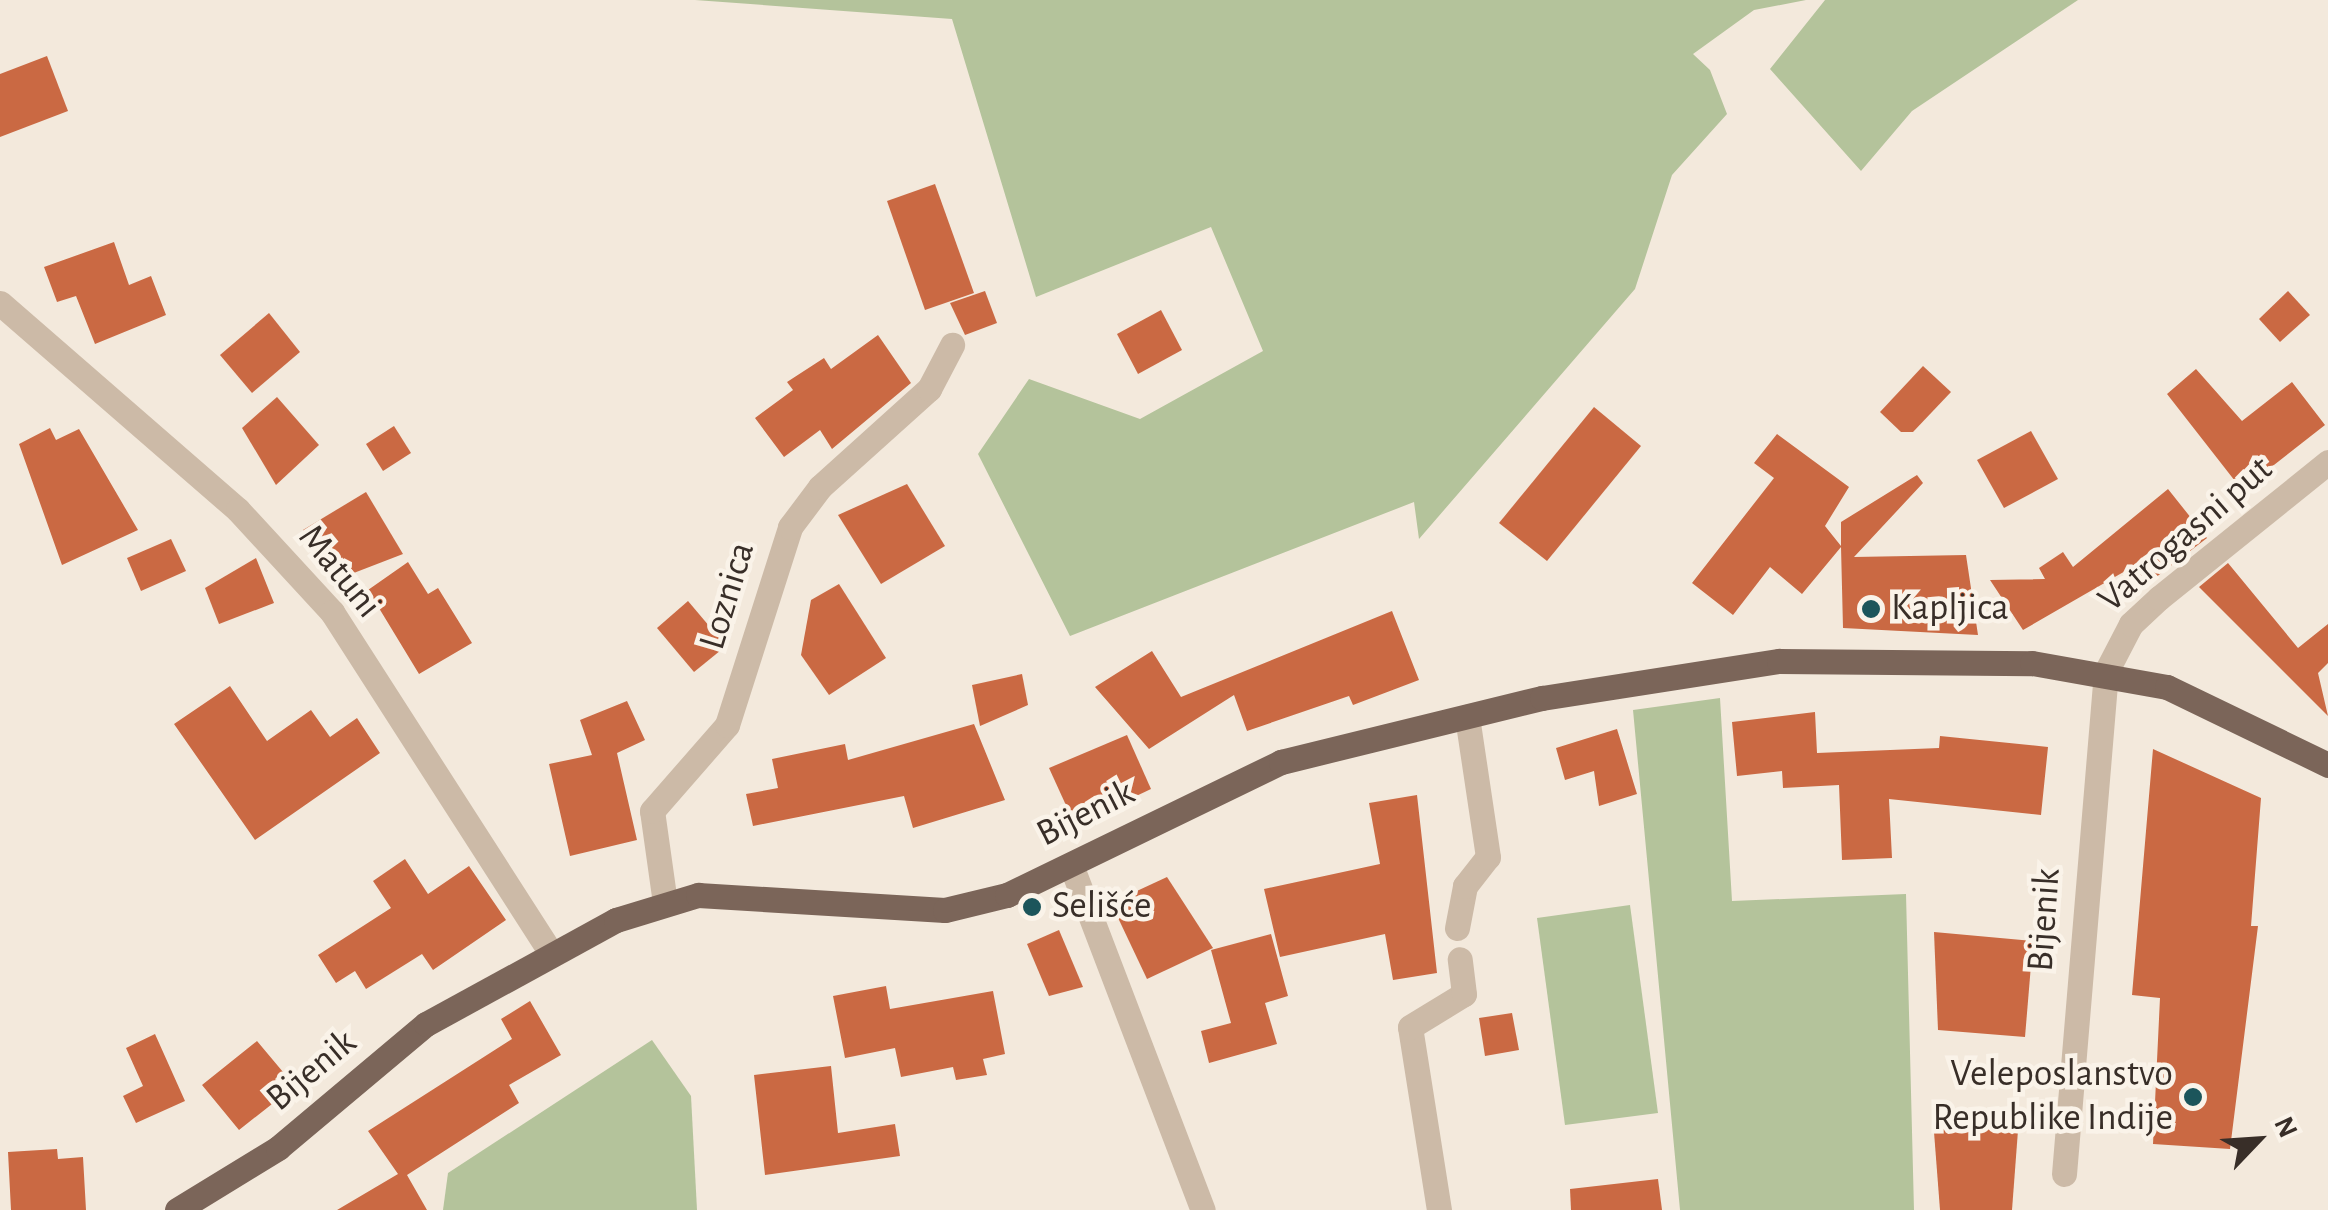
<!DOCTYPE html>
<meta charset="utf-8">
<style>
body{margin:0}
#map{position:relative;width:2328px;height:1210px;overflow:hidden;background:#f3e9dc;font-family:"Alegreya Sans",sans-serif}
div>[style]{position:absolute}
.green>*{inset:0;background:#b4c39b}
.building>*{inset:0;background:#ca6943}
.minor>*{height:25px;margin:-12.5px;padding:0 12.5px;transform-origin:12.5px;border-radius:12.5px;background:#ccbaa7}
.major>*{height:25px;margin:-12.5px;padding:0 12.5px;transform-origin:12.5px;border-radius:12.5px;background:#7b6559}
.dots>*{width:28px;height:28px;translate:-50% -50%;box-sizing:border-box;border:5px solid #faf3e9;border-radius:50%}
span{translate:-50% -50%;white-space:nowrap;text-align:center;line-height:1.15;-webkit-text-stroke:9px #faf3e9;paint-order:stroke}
.street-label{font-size:38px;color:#382e28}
.poi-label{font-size:38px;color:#382e28}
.left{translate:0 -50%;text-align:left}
.right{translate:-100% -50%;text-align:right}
.north{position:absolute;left:2208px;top:1090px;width:100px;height:100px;-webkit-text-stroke:8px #faf3e9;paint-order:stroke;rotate:65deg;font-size:28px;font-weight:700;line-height:40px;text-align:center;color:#382e28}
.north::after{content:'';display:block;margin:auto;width:35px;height:45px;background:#382e28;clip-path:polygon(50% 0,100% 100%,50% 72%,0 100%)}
</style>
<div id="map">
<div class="green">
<div style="clip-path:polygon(695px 0,1806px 0,1754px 10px,1693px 54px,1710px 70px,1727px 114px,1672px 175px,1635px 289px,1419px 539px,1414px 502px,1070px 636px,978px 454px,1029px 379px,1140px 419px,1263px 351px,1211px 227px,1036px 297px,952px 19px)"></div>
<div style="clip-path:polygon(1825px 0,2078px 0,1912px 111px,1861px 171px,1770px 69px)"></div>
<div style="clip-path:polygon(1720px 698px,1732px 901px,1906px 894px,1914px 1210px,1680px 1210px,1633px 710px)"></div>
<div style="clip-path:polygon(1630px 905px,1658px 1113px,1565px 1125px,1537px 918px)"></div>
<div style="clip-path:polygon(652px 1040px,691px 1096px,697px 1210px,443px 1210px,448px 1173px)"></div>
</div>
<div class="building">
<div style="clip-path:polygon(47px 56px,68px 111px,0 137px,0 74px)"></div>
<div style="clip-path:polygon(935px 184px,974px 293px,925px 310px,887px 201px)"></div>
<div style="clip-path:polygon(114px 242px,129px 285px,151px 276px,166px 315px,95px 344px,76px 296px,57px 302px,44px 267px)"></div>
<div style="clip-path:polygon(985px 291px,997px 323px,965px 335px,950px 303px)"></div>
<div style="clip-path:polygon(2288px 291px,2310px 315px,2280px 342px,2259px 319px)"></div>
<div style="clip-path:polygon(1161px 310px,1182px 350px,1138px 374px,1117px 334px)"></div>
<div style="clip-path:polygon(269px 313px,300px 352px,252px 393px,220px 355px)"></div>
<div style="clip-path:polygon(878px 335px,911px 383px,832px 449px,820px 430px,784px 457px,755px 418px,793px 390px,787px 382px,824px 358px,831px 369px)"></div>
<div style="clip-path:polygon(1923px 366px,1951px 392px,1913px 432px,1901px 432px,1880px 412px)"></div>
<div style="clip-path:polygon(2196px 369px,2242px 421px,2292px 382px,2325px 425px,2242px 490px,2167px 394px)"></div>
<div style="clip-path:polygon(277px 397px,319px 445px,276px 485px,242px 428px)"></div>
<div style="clip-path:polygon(1594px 407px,1641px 446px,1547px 561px,1499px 523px)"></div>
<div style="clip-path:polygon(394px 426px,411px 453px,383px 471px,366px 444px)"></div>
<div style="clip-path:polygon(50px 428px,56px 440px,79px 429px,138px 530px,62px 565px,19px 444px)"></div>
<div style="clip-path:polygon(2031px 431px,2058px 479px,2004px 508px,1977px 460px)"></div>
<div style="clip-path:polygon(1777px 434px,1849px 487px,1825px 526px,1841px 546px,1841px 522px,1917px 475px,1923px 483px,1854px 557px,1966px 555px,1978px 635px,1843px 628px,1841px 547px,1802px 594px,1770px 567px,1733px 615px,1692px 583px,1774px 478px,1754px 463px)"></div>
<div style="clip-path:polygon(907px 484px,945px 546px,881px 584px,838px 515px)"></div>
<div style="clip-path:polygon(2168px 489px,2207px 538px,2142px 588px,2127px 570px,2023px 630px,1990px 580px,2045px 579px,2039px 568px,2063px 552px,2073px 567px)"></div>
<div style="clip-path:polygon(366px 492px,403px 554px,333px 581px,303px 530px)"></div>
<div style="clip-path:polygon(171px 539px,186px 571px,141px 591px,127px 558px)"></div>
<div style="clip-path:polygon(256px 558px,274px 603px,219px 624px,205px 588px)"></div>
<div style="clip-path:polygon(408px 562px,428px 594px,438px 588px,472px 643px,419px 674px,368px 590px)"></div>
<div style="clip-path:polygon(2228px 563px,2298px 648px,2328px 624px,2328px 663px,2318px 673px,2328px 716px,2199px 587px)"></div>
<div style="clip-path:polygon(839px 584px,886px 658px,829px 695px,801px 655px,811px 600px)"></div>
<div style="clip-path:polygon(688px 601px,726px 646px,694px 672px,657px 628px)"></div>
<div style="clip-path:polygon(1392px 611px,1419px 680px,1353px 705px,1349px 696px,1247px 731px,1234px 695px,1149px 749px,1095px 687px,1152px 651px,1181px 697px)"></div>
<div style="clip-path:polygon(1022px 674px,1028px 705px,980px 726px,972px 685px)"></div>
<div style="clip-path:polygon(230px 686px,267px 741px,311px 710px,330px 737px,357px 718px,380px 753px,255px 840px,174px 724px)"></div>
<div style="clip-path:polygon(627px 701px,645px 740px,617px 753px,637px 840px,570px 856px,549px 764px,592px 755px,580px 720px)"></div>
<div style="clip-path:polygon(1815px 712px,1817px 753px,1939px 748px,1940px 736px,2048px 747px,2041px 815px,1889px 799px,1892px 858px,1842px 860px,1839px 785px,1783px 788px,1782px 771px,1737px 776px,1732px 722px)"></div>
<div style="clip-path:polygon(974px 724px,1005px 800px,913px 828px,904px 796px,753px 826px,746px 794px,778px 788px,772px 759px,845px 744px,848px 760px)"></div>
<div style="clip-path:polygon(1617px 729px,1637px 794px,1599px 806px,1594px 771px,1565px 780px,1556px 748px)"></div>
<div style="clip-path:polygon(1127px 735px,1151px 789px,1075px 825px,1049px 768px)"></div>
<div style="clip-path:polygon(2153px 749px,2261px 798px,2251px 926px,2258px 926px,2230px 1149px,2153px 1144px,2160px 998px,2132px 995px)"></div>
<div style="clip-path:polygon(1417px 795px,1437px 973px,1393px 980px,1385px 934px,1280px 957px,1264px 889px,1380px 864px,1369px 803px)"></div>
<div style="clip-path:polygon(405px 859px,428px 894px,469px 866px,506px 920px,433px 970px,422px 954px,366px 989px,355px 971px,336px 983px,318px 955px,391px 908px,373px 881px)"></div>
<div style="clip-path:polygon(1167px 877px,1213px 948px,1147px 979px,1111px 903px)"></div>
<div style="clip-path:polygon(1059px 930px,1083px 987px,1049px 996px,1027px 944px)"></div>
<div style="clip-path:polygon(1934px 932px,2033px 941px,2025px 1037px,1938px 1030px)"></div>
<div style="clip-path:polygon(1271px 934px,1288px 996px,1265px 1003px,1277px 1044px,1209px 1063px,1201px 1031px,1231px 1023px,1211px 950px)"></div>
<div style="clip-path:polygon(886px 986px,890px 1009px,993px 991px,1005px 1054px,983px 1059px,987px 1075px,956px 1080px,953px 1067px,901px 1077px,895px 1048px,845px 1058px,833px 996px)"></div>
<div style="clip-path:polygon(530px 1001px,561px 1055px,509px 1085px,519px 1103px,407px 1175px,427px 1210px,337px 1210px,398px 1174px,368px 1131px,512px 1039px,501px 1019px)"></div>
<div style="clip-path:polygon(1512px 1013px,1519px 1050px,1485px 1056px,1479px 1018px)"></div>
<div style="clip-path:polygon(155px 1034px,185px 1101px,136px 1123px,123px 1096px,143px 1086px,126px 1048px)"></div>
<div style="clip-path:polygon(257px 1041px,283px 1072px,275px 1079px,286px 1093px,239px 1130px,202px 1085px)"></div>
<div style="clip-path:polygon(831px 1066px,838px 1133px,895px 1124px,900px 1156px,765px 1175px,754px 1075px)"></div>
<div style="clip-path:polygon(1932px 1106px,2019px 1117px,2012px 1210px,1940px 1210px)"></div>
<div style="clip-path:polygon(57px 1149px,58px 1159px,83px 1157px,86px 1210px,11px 1210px,8px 1152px)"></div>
<div style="clip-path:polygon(1658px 1179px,1662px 1210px,1571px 1210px,1570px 1189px)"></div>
</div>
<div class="minor">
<div style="left:0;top:303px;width:315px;rotate:41deg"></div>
<div style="left:238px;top:510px;width:139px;rotate:47.3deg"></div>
<div style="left:332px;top:612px;width:402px;rotate:57.3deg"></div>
<div style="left:1071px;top:865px;width:369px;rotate:69.1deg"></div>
<div style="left:665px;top:903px;width:93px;rotate:-98deg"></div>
<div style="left:652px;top:811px;width:114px;rotate:-48.9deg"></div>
<div style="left:727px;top:725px;width:208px;rotate:-72.3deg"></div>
<div style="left:790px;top:527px;width:50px;rotate:-53.1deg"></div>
<div style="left:820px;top:487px;width:147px;rotate:-42deg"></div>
<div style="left:929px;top:389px;width:50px;rotate:-62.4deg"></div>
<div style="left:1457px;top:928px;width:43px;rotate:-79.2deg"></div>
<div style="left:1465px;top:886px;width:37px;rotate:-52deg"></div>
<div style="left:1488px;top:857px;width:142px;rotate:-98.5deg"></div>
<div style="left:2064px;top:1174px;width:504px;rotate:-85.22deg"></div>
<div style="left:2106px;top:672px;width:54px;rotate:-62.5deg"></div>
<div style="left:2131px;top:624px;width:38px;rotate:-43deg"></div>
<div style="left:2159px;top:598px;width:217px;rotate:-38.8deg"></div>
<div style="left:1439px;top:1210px;width:185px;rotate:-99deg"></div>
<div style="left:1410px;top:1027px;width:63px;rotate:-31.4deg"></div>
<div style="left:1464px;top:994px;width:35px;rotate:-97deg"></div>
</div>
<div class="major">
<div style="left:177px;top:1210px;width:119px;rotate:-31.5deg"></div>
<div style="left:278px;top:1148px;width:193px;rotate:-40deg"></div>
<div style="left:426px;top:1024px;width:217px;rotate:-28.7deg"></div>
<div style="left:616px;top:920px;width:86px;rotate:-17deg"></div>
<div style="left:698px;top:895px;width:247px;rotate:3.5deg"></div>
<div style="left:945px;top:910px;width:64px;rotate:-13.6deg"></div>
<div style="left:1007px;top:895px;width:305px;rotate:-25.9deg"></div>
<div style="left:1281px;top:762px;width:269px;rotate:-13.8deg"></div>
<div style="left:1542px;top:698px;width:240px;rotate:-8.9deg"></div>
<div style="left:1779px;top:661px;width:253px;rotate:0.5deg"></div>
<div style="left:2032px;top:663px;width:137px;rotate:10.1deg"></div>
<div style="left:2167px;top:687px;width:179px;rotate:25.8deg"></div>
</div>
<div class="dots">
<div style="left:1871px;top:609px;background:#1c555b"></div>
<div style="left:1032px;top:907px;background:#1c555b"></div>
<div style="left:2193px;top:1097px;background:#1c555b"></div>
</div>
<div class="street-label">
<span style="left:2186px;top:535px;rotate:-41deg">Vatrogasni put</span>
<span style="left:339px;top:572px;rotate:51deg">Matuni</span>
<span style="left:728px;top:596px;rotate:-73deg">Loznica</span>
<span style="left:1086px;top:814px;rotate:-27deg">Bijenik</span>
<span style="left:2045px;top:920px;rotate:-86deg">Bijenik</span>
<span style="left:312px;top:1071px;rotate:-40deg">Bijenik</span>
</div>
<div class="poi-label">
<span class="left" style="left:1891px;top:609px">Kapljica</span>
<span class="left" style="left:1052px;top:907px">Selišće</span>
<span class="right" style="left:2173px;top:1097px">Veleposlanstvo<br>Republike Indije</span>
</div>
<div class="north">N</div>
</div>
